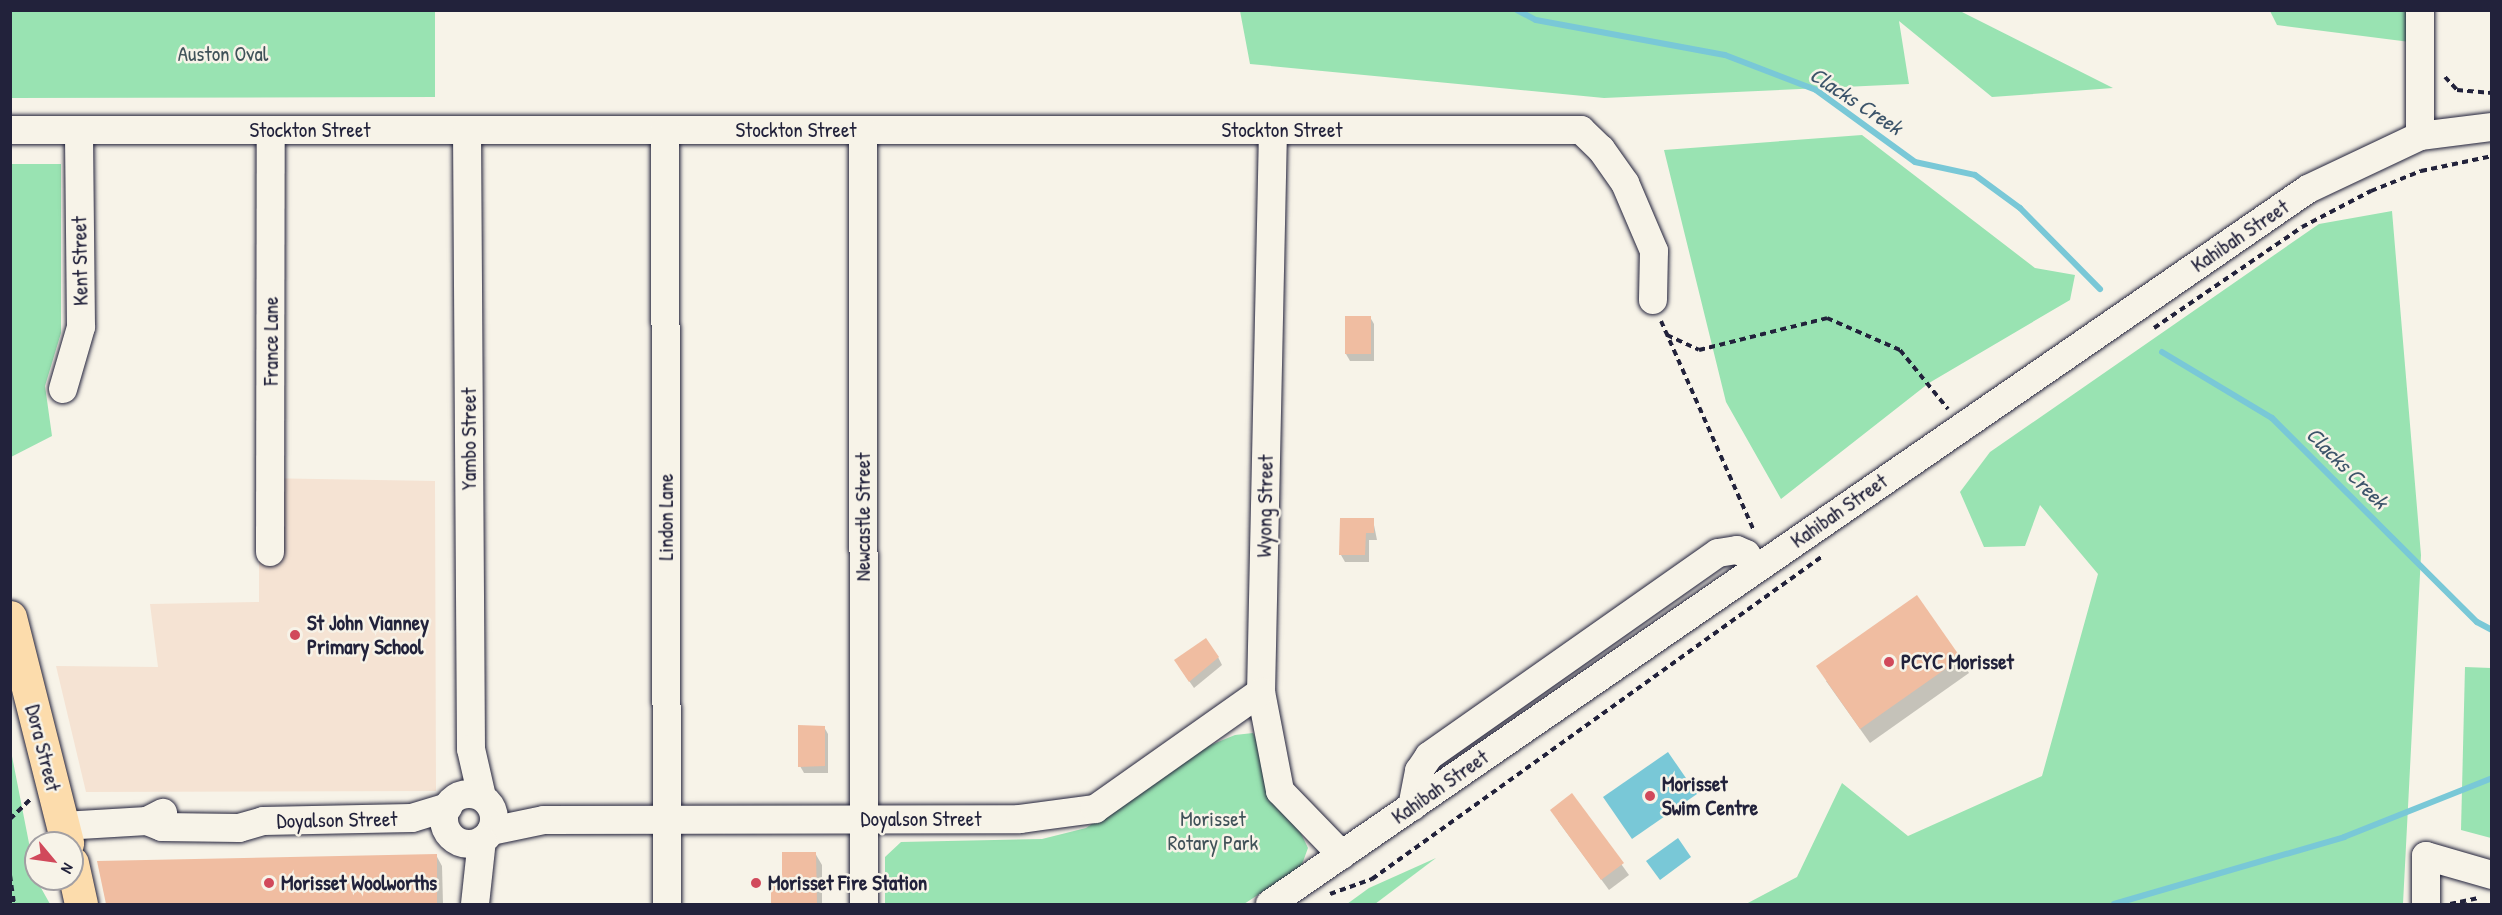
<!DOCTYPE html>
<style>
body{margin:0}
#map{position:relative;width:2502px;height:915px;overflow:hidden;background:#f7f3e8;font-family:"Patrick Hand",sans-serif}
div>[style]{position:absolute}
.built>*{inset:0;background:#f5e3d3}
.green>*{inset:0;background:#99e3b2}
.water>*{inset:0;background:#79c8d7}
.shadow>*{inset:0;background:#0003}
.stream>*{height:6px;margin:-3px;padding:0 3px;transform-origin:3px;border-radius:3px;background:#79c8d7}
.building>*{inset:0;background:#f0bda1}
.path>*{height:4px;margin-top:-2px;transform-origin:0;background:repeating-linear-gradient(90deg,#22223b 0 6px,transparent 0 10.5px)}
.roads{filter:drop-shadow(0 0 2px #22223b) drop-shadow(0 0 2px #22223b)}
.minor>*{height:28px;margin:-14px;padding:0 14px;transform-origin:14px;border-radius:14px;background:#f7f3e8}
.minor>.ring{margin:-14px;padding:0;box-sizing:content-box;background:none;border:28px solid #f7f3e8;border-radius:50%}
.major>*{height:33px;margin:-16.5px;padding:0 16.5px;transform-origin:16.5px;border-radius:16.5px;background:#fcdcac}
.dots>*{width:16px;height:16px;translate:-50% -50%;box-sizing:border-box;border:3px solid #f7f3e8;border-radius:50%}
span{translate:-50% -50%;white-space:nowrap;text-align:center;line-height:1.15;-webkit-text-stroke:5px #f7f3e8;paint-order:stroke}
.park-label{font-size:21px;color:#405259}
.street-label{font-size:21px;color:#22223b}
.poi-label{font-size:21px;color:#22223b;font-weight:700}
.left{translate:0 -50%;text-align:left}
.water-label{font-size:22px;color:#3c546a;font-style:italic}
.frame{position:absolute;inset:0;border:12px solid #22223b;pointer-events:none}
.north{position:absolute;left:24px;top:831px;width:60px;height:60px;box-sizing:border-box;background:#f7f3e8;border:2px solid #a29fa3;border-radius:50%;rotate:119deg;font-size:16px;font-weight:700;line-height:24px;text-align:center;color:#22223b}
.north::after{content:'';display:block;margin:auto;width:21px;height:27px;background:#d1495b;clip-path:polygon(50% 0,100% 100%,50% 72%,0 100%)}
</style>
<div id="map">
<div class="built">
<div style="clip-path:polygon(259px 478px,435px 481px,436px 791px,86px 792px,56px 666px,158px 667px,150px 604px,259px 602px)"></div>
</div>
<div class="green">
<div style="clip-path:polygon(10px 11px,435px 11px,435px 97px,11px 98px)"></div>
<div style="clip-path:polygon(1240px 11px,1960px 11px,2113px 88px,1992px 97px,1899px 21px,1909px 84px,1604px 98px,1250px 64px)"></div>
<div style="clip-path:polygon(2270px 11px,2409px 11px,2410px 42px,2277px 25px)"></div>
<div style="clip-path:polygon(1862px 135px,2035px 268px,2075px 275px,2070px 300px,1929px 383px,1781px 499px,1726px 402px,1664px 150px)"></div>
<div style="clip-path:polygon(11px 164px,61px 164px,61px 333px,45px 386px,52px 436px,11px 457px)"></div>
<div style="clip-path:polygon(2392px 211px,2421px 555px,2403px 904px,1746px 904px,1797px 877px,1842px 783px,1908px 836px,2042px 776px,2098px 574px,2040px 505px,2025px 546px,1984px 547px,1960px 492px,1990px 452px,2319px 224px)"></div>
<div style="clip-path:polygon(2465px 667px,2491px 668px,2491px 838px,2461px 830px)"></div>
<div style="clip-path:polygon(1253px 733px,1308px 848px,1301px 867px,1244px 904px,885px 904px,885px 857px,901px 842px,1042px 839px,1086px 828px,1201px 749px,1235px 735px)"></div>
<div style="clip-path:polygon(11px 751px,36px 879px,50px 904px,11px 904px)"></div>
<div style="clip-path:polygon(1436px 858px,1375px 904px,1347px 904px,1369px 888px)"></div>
</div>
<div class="water">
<div style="clip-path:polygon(1668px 752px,1697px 794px,1632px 839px,1603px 797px)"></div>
<div style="clip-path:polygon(1678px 838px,1691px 857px,1660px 880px,1646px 861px)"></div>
</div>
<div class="shadow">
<div style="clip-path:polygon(1370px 317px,1374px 324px,1374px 361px,1350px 361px,1346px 354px)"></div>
<div style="clip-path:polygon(1373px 520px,1377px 540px,1369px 540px,1369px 562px,1345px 562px,1341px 555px)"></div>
<div style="clip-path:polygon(1218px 657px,1222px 665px,1194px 688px,1180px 668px)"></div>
<div style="clip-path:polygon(1960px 658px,1969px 673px,1870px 743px,1826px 681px)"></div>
<div style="clip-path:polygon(824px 727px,828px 734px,828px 773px,804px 773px,800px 766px)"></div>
<div style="clip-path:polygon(1572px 795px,1629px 875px,1609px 890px,1558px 821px)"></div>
<div style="clip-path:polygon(815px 853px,822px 865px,822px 904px,772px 904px,772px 884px,784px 884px)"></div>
<div style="clip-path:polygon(436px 855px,442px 866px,443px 904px,108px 904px,99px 863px)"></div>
</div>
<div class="stream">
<div style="left:1517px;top:10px;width:21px;rotate:28deg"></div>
<div style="left:1536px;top:20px;width:192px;rotate:10.5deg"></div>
<div style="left:1725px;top:55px;width:97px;rotate:21deg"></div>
<div style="left:1816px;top:90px;width:122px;rotate:36deg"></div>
<div style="left:1915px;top:162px;width:61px;rotate:12.2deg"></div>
<div style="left:1975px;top:175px;width:56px;rotate:36.3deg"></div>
<div style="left:2020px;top:208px;width:114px;rotate:45.4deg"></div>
<div style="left:2162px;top:352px;width:128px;rotate:31deg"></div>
<div style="left:2272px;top:418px;width:289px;rotate:44.9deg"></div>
<div style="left:2477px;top:622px;width:17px;rotate:28deg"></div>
<div style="left:2114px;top:904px;width:240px;rotate:-16.2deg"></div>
<div style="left:2344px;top:837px;width:159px;rotate:-21.7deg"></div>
</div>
<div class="building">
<div style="clip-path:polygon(1345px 316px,1371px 316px,1371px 354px,1345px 354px)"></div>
<div style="clip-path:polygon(1340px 518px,1374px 518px,1374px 533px,1366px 533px,1365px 555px,1339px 555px)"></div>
<div style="clip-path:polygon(1917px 595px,1961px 658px,1860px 729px,1816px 666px)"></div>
<div style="clip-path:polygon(1206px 638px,1219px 657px,1189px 682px,1174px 660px)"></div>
<div style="clip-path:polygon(798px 725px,825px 726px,825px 766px,798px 767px)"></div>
<div style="clip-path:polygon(1572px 793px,1624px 863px,1601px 880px,1550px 810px)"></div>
<div style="clip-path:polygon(782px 852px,816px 852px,817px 904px,771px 904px,771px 882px,782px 882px)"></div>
<div style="clip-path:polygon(437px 854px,437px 904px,106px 904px,97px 861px)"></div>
</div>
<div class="path">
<div style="left:2445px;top:77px;width:18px;rotate:47deg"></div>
<div style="left:2457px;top:90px;width:35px;rotate:5deg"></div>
<div style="left:1661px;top:321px;width:230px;rotate:66.1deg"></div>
<div style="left:2154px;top:328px;width:179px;rotate:-34.3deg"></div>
<div style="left:2302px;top:227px;width:78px;rotate:-27.6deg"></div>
<div style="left:2371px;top:191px;width:54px;rotate:-21.8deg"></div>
<div style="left:2421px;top:171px;width:73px;rotate:-11.9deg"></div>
<div style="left:1667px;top:335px;width:35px;rotate:25deg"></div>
<div style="left:1699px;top:350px;width:132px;rotate:-14deg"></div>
<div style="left:1827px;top:318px;width:80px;rotate:23.7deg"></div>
<div style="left:1900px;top:350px;width:76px;rotate:50.9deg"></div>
<div style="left:10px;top:819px;width:28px;rotate:-44deg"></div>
<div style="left:10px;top:875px;width:29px;rotate:82deg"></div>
<div style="left:1330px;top:894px;width:45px;rotate:-19.7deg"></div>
<div style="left:1372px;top:879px;width:556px;rotate:-35.63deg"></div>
<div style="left:2450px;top:904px;width:29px;rotate:-12deg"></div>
</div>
<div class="roads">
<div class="minor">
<div style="left:10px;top:130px;width:1571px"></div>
<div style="left:1581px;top:130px;width:28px;rotate:44deg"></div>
<div style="left:1601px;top:149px;width:42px;rotate:54.8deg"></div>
<div style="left:1625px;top:183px;width:74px;rotate:66.9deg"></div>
<div style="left:1654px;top:251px;width:49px;rotate:91.2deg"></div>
<div style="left:467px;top:130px;width:619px;rotate:89.63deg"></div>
<div style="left:471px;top:749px;width:49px;rotate:77.1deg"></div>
<div style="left:665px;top:130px;width:774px;rotate:89.85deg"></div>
<div style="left:863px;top:130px;width:774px;rotate:89.93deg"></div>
<div style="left:1273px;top:130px;width:562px;rotate:91.22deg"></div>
<div style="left:1261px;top:692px;width:101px;rotate:79.1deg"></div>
<div style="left:1280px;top:791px;width:89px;rotate:45.9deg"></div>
<div style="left:2420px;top:136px;width:126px;rotate:-90deg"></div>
<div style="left:63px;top:389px;width:65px;rotate:-73.8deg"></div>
<div style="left:81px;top:327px;width:197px;rotate:-90.6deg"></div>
<div style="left:270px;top:552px;width:422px;rotate:-89.9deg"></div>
<div class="ring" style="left:444px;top:794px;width:22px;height:22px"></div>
<div style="left:1412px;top:807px;width:37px;rotate:-79deg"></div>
<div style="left:1419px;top:771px;width:18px;rotate:-56deg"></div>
<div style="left:1429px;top:756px;width:353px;rotate:-35.1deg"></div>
<div style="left:1718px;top:553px;width:19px;rotate:-9deg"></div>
<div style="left:1737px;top:550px;width:10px;rotate:24deg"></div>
<div style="left:1746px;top:554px;width:17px;rotate:54deg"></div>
<div style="left:147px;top:821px;width:16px;rotate:22deg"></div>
<div style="left:162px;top:827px;width:77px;rotate:0.7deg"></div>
<div style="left:239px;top:828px;width:25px;rotate:-16deg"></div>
<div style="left:263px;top:821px;width:149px;rotate:-1.2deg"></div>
<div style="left:412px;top:818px;width:38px;rotate:-17deg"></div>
<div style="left:63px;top:826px;width:84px;rotate:-3.4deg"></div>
<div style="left:147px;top:821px;width:18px;rotate:-27deg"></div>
<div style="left:491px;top:831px;width:54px;rotate:-11.7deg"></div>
<div style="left:544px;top:820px;width:476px;rotate:-0.1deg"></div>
<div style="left:1020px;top:819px;width:76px;rotate:-7.6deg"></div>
<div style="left:1095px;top:809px;width:203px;rotate:-35.2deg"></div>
<div style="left:475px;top:904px;width:64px;rotate:-83.8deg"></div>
<div style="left:1270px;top:904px;width:1260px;rotate:-34.56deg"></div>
<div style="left:2308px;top:189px;width:124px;rotate:-25.3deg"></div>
<div style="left:2420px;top:136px;width:73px;rotate:-7.1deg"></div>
<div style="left:2426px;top:904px;width:48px;rotate:-90deg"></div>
<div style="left:2426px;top:856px;width:69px;rotate:16.1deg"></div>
</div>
<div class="major">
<div style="left:10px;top:617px;width:233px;rotate:75.8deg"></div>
<div style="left:72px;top:863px;width:42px;rotate:77.6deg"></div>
</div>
</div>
<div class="dots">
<div style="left:295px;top:635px;background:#d1495b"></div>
<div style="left:1889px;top:662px;background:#d1495b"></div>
<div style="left:1650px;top:796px;background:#d1495b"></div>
<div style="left:269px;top:883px;background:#d1495b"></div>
<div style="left:756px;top:883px;background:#d1495b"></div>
</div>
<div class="park-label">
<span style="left:223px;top:54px">Auston Oval</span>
<span style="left:1213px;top:831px">Morisset<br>Rotary Park</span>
</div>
<div class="street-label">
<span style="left:310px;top:130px">Stockton Street</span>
<span style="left:796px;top:130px">Stockton Street</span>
<span style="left:1282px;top:130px">Stockton Street</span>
<span style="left:2240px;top:236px;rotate:-34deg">Kahibah Street</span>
<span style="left:80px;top:261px;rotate:-91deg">Kent Street</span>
<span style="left:271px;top:341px;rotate:-90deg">France Lane</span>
<span style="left:469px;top:439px;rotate:-90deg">Yambo Street</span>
<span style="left:1265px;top:506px;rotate:-89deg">Wyong Street</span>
<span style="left:1839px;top:511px;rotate:-35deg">Kahibah Street</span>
<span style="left:666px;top:517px;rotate:-90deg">Lindon Lane</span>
<span style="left:863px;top:517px;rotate:-90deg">Newcastle Street</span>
<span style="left:43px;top:748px;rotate:76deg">Dora Street</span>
<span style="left:1440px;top:787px;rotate:-35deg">Kahibah Street</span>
<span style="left:921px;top:819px">Doyalson Street</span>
<span style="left:337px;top:820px;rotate:-1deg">Doyalson Street</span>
</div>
<div class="poi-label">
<span class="left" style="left:307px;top:635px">St John Vianney<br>Primary School</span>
<span class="left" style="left:1901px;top:662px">PCYC Morisset</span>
<span class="left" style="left:1662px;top:796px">Morisset<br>Swim Centre</span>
<span class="left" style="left:281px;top:883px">Morisset Woolworths</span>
<span class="left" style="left:768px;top:883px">Morisset Fire Station</span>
</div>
<div class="water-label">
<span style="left:1856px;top:101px;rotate:33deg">Clacks Creek</span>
<span style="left:2347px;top:468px;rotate:45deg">Clacks Creek</span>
</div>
<div class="frame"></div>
<div class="north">N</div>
</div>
